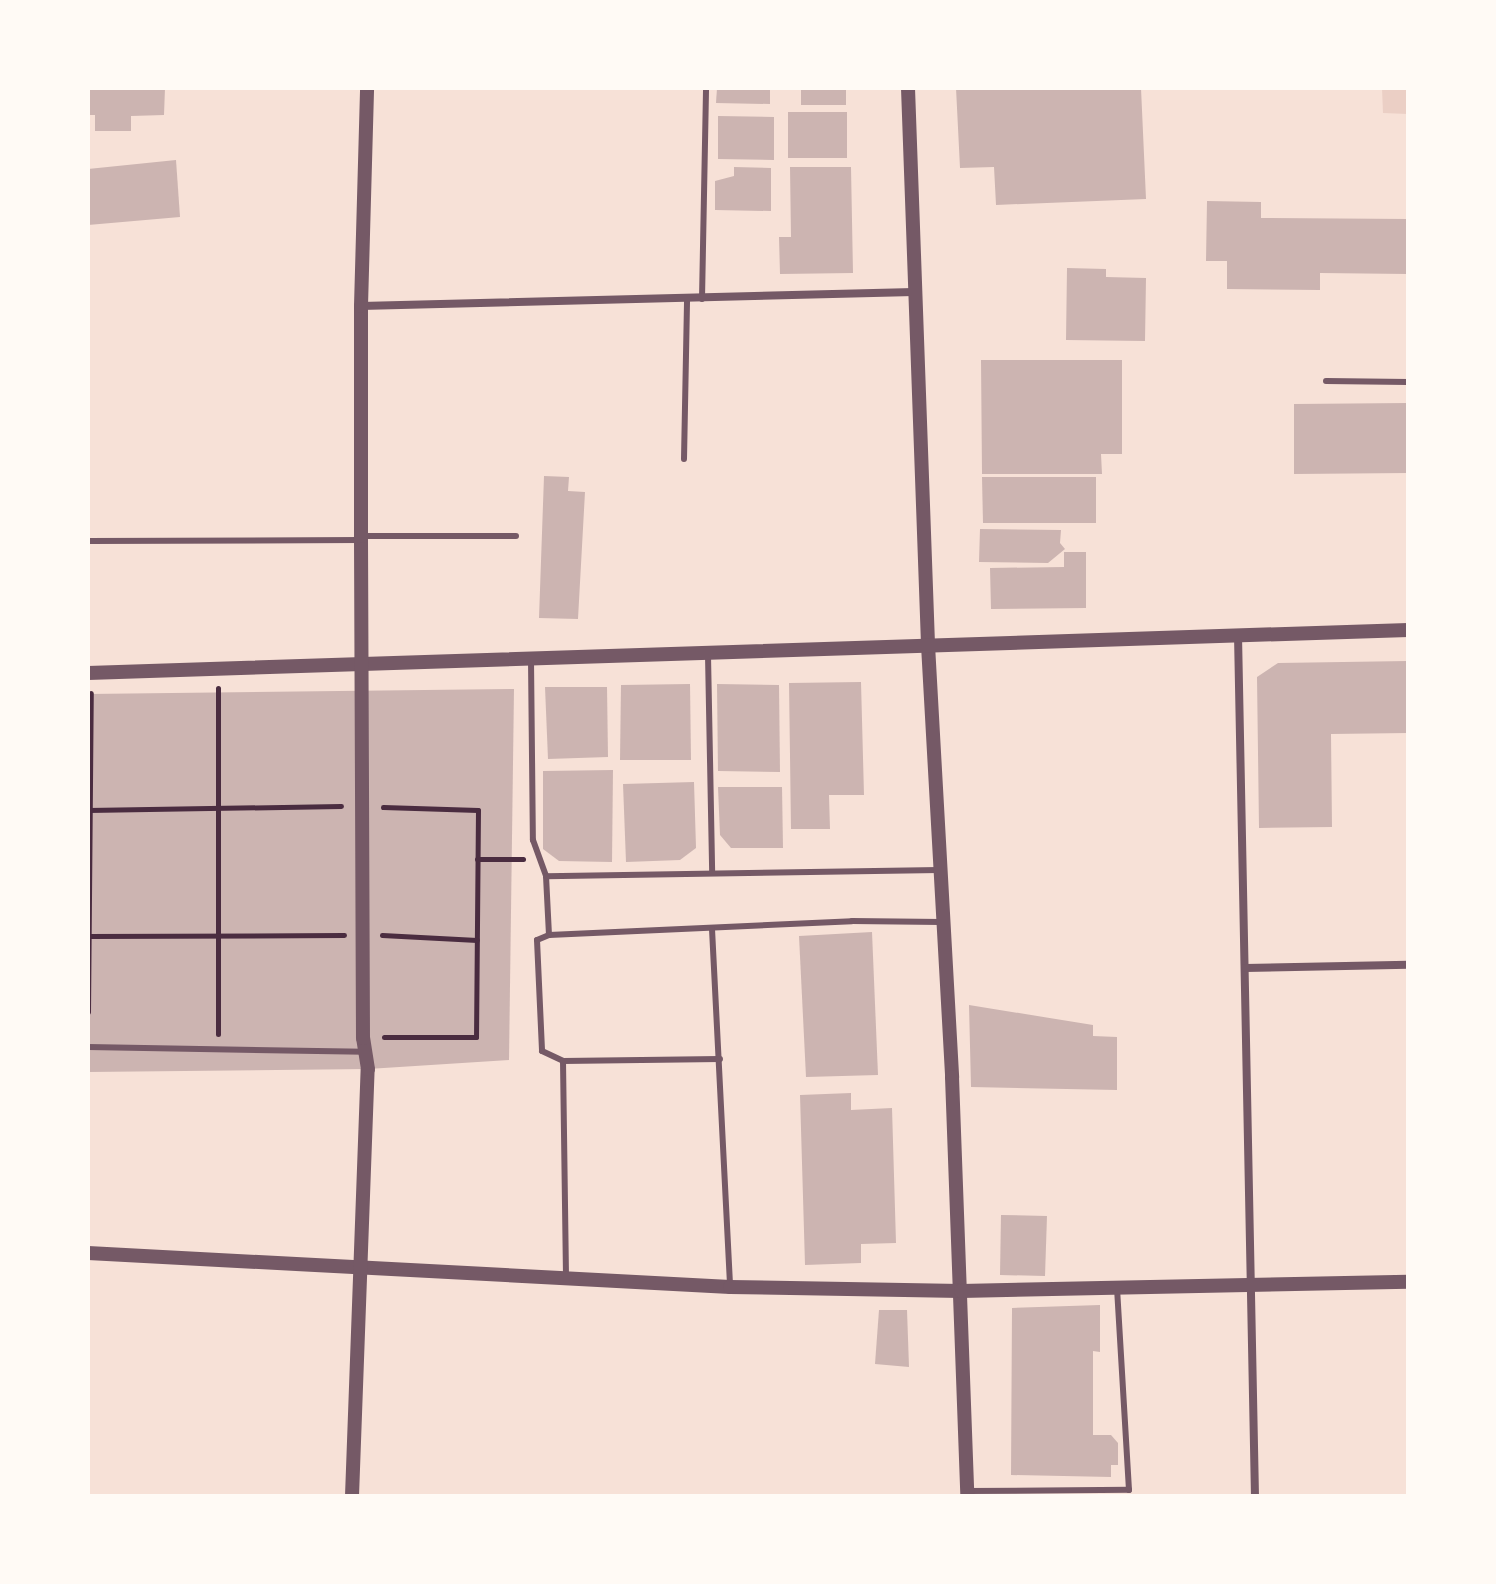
<!DOCTYPE html>
<style>
body{margin:0}
#map{position:relative;width:1496px;height:1584px;overflow:hidden;background:#f7e1d7;font-family:"PT Sans",sans-serif}
div>[style]{position:absolute}
.green>*{inset:0;background:#ebcfc5}
.building>*{inset:0;background:#ccb4b1}
.path>*{height:5px;margin:-2.5px;padding:0 2.5px;transform-origin:2.5px;border-radius:2.5px;background:#4a2c40}
.service>*{height:6px;margin:-3px;padding:0 3px;transform-origin:3px;border-radius:3px;background:#755966}
.minor>*{height:8px;margin:-4px;padding:0 4px;transform-origin:4px;border-radius:4px;background:#755966}
.tertiary>*{height:14px;margin:-7px;padding:0 7px;transform-origin:7px;border-radius:7px;background:#755966}
span{translate:-50% -50%;white-space:nowrap;text-align:center;line-height:1.15;-webkit-text-stroke:6px #fffaf5;paint-order:stroke}
.frame{position:absolute;inset:0;border:90px solid #fffaf5;pointer-events:none}
</style>
<div id="map">
<div class="green">
<div style="clip-path:polygon(1382px 88px,1408px 88px,1408px 114px,1383px 113px)"></div>
</div>
<div class="building">
<div style="clip-path:polygon(88px 88px,165px 88px,164px 115px,131px 116px,131px 131px,95px 131px,95px 115px,88px 115px)"></div>
<div style="clip-path:polygon(717px 88px,770px 88px,770px 104px,716px 103px)"></div>
<div style="clip-path:polygon(801px 88px,846px 88px,846px 105px,801px 105px)"></div>
<div style="clip-path:polygon(956px 88px,1141px 88px,1146px 199px,996px 205px,994px 167px,960px 168px)"></div>
<div style="clip-path:polygon(788px 112px,847px 112px,847px 158px,788px 158px)"></div>
<div style="clip-path:polygon(718px 116px,774px 117px,774px 160px,718px 159px)"></div>
<div style="clip-path:polygon(176px 160px,180px 217px,88px 225px,88px 169px)"></div>
<div style="clip-path:polygon(734px 167px,771px 168px,771px 211px,715px 210px,715px 181px,734px 176px)"></div>
<div style="clip-path:polygon(790px 167px,851px 167px,853px 273px,780px 274px,779px 237px,791px 237px)"></div>
<div style="clip-path:polygon(1207px 201px,1261px 202px,1261px 218px,1408px 219px,1408px 274px,1320px 273px,1320px 290px,1227px 289px,1227px 261px,1206px 261px)"></div>
<div style="clip-path:polygon(1067px 268px,1106px 269px,1106px 277px,1146px 278px,1145px 341px,1066px 340px)"></div>
<div style="clip-path:polygon(981px 360px,1122px 360px,1122px 454px,1101px 454px,1102px 474px,982px 474px)"></div>
<div style="clip-path:polygon(1408px 403px,1408px 473px,1294px 474px,1294px 404px)"></div>
<div style="clip-path:polygon(544px 476px,569px 477px,568px 491px,585px 492px,578px 619px,539px 618px)"></div>
<div style="clip-path:polygon(982px 477px,1096px 477px,1096px 523px,983px 523px)"></div>
<div style="clip-path:polygon(980px 529px,1061px 530px,1060px 543px,1065px 549px,1048px 563px,979px 562px)"></div>
<div style="clip-path:polygon(1064px 552px,1086px 552px,1086px 608px,991px 609px,990px 568px,1064px 567px)"></div>
<div style="clip-path:polygon(1408px 661px,1408px 733px,1331px 734px,1332px 827px,1259px 828px,1257px 677px,1278px 663px)"></div>
<div style="clip-path:polygon(861px 682px,864px 795px,829px 795px,830px 829px,791px 829px,789px 683px)"></div>
<div style="clip-path:polygon(690px 684px,691px 760px,620px 760px,621px 685px)"></div>
<div style="clip-path:polygon(717px 684px,779px 685px,780px 772px,718px 771px)"></div>
<div style="clip-path:polygon(545px 687px,607px 687px,608px 757px,548px 759px)"></div>
<div style="clip-path:polygon(514px 689px,509px 1060px,368px 1069px,88px 1072px,88px 694px)"></div>
<div style="clip-path:polygon(613px 770px,612px 862px,559px 861px,543px 849px,543px 771px)"></div>
<div style="clip-path:polygon(694px 782px,696px 848px,680px 860px,626px 862px,623px 784px)"></div>
<div style="clip-path:polygon(718px 787px,782px 787px,783px 848px,731px 848px,720px 835px)"></div>
<div style="clip-path:polygon(872px 932px,878px 1075px,806px 1077px,799px 936px)"></div>
<div style="clip-path:polygon(969px 1005px,1093px 1025px,1093px 1036px,1117px 1037px,1117px 1090px,971px 1087px)"></div>
<div style="clip-path:polygon(851px 1093px,851px 1110px,892px 1108px,896px 1243px,861px 1244px,861px 1263px,805px 1265px,800px 1095px)"></div>
<div style="clip-path:polygon(1001px 1215px,1047px 1216px,1045px 1276px,1000px 1275px)"></div>
<div style="clip-path:polygon(1100px 1305px,1100px 1352px,1093px 1351px,1093px 1435px,1111px 1435px,1118px 1443px,1118px 1465px,1111px 1465px,1111px 1477px,1011px 1475px,1012px 1308px)"></div>
<div style="clip-path:polygon(879px 1310px,907px 1310px,909px 1367px,875px 1364px)"></div>
</div>
<div class="path">
<div style="left:218px;top:688px;width:346px;rotate:90deg"></div>
<div style="left:383px;top:807px;width:95px;rotate:1.8deg"></div>
<div style="left:478px;top:810px;width:227px;rotate:90.5deg"></div>
<div style="left:476px;top:1037px;width:92px;rotate:180deg"></div>
<div style="left:88px;top:810px;width:253px;rotate:-0.9deg"></div>
<div style="left:477px;top:859px;width:46px"></div>
<div style="left:382px;top:935px;width:95px;rotate:3deg"></div>
<div style="left:88px;top:936px;width:256px;rotate:-0.2deg"></div>
<div style="left:88px;top:1012px;width:319px;rotate:-89.5deg"></div>
</div>
<div class="service">
<div style="left:702px;top:299px;width:211px;rotate:-88.9deg"></div>
<div style="left:1326px;top:381px;width:82px;rotate:0.7deg"></div>
<div style="left:684px;top:459px;width:160px;rotate:-88.9deg"></div>
<div style="left:361px;top:536px;width:155px"></div>
<div style="left:88px;top:541px;width:273px;rotate:-0.2deg"></div>
<div style="left:708px;top:655px;width:216px;rotate:88.9deg"></div>
<div style="left:531px;top:660px;width:180px;rotate:89.4deg"></div>
<div style="left:533px;top:840px;width:38px;rotate:70deg"></div>
<div style="left:939px;top:870px;width:393px;rotate:179.1deg"></div>
<div style="left:546px;top:876px;width:59px;rotate:87.1deg"></div>
<div style="left:549px;top:935px;width:303px;rotate:-2.6deg"></div>
<div style="left:852px;top:921px;width:89px;rotate:0.6deg"></div>
<div style="left:712px;top:929px;width:358px;rotate:87.1deg"></div>
<div style="left:549px;top:935px;width:13px;rotate:157deg"></div>
<div style="left:537px;top:940px;width:111px;rotate:87.4deg"></div>
<div style="left:542px;top:1051px;width:23px;rotate:25deg"></div>
<div style="left:563px;top:1061px;width:218px;rotate:89.2deg"></div>
<div style="left:88px;top:1047px;width:276px;rotate:1deg"></div>
<div style="left:563px;top:1061px;width:157px;rotate:-0.7deg"></div>
<div style="left:967px;top:1491px;width:162px;rotate:-0.4deg"></div>
<div style="left:1129px;top:1490px;width:202px;rotate:-93.4deg"></div>
</div>
<div class="minor">
<div style="left:361px;top:306px;width:553px;rotate:-1.45deg"></div>
<div style="left:1238px;top:635px;width:861px;rotate:88.87deg"></div>
<div style="left:1245px;top:968px;width:163px;rotate:-1.1deg"></div>
</div>
<div class="tertiary">
<div style="left:908px;top:88px;width:557px;rotate:87.94deg"></div>
<div style="left:928px;top:645px;width:433px;rotate:86.8deg"></div>
<div style="left:952px;top:1077px;width:419px;rotate:87.9deg"></div>
<div style="left:88px;top:673px;width:1321px;rotate:-1.87deg"></div>
<div style="left:88px;top:1253px;width:643px;rotate:3.03deg"></div>
<div style="left:730px;top:1287px;width:231px;rotate:1deg"></div>
<div style="left:961px;top:1291px;width:447px;rotate:-1.2deg"></div>
<div style="left:352px;top:1496px;width:427px;rotate:-87.9deg"></div>
<div style="left:368px;top:1069px;width:31px;rotate:-99deg"></div>
<div style="left:363px;top:1038px;width:502px;rotate:-90.23deg"></div>
<div style="left:361px;top:536px;width:230px;rotate:-90deg"></div>
<div style="left:361px;top:306px;width:218px;rotate:-88.4deg"></div>
</div>
<div class="frame"></div>
</div>
